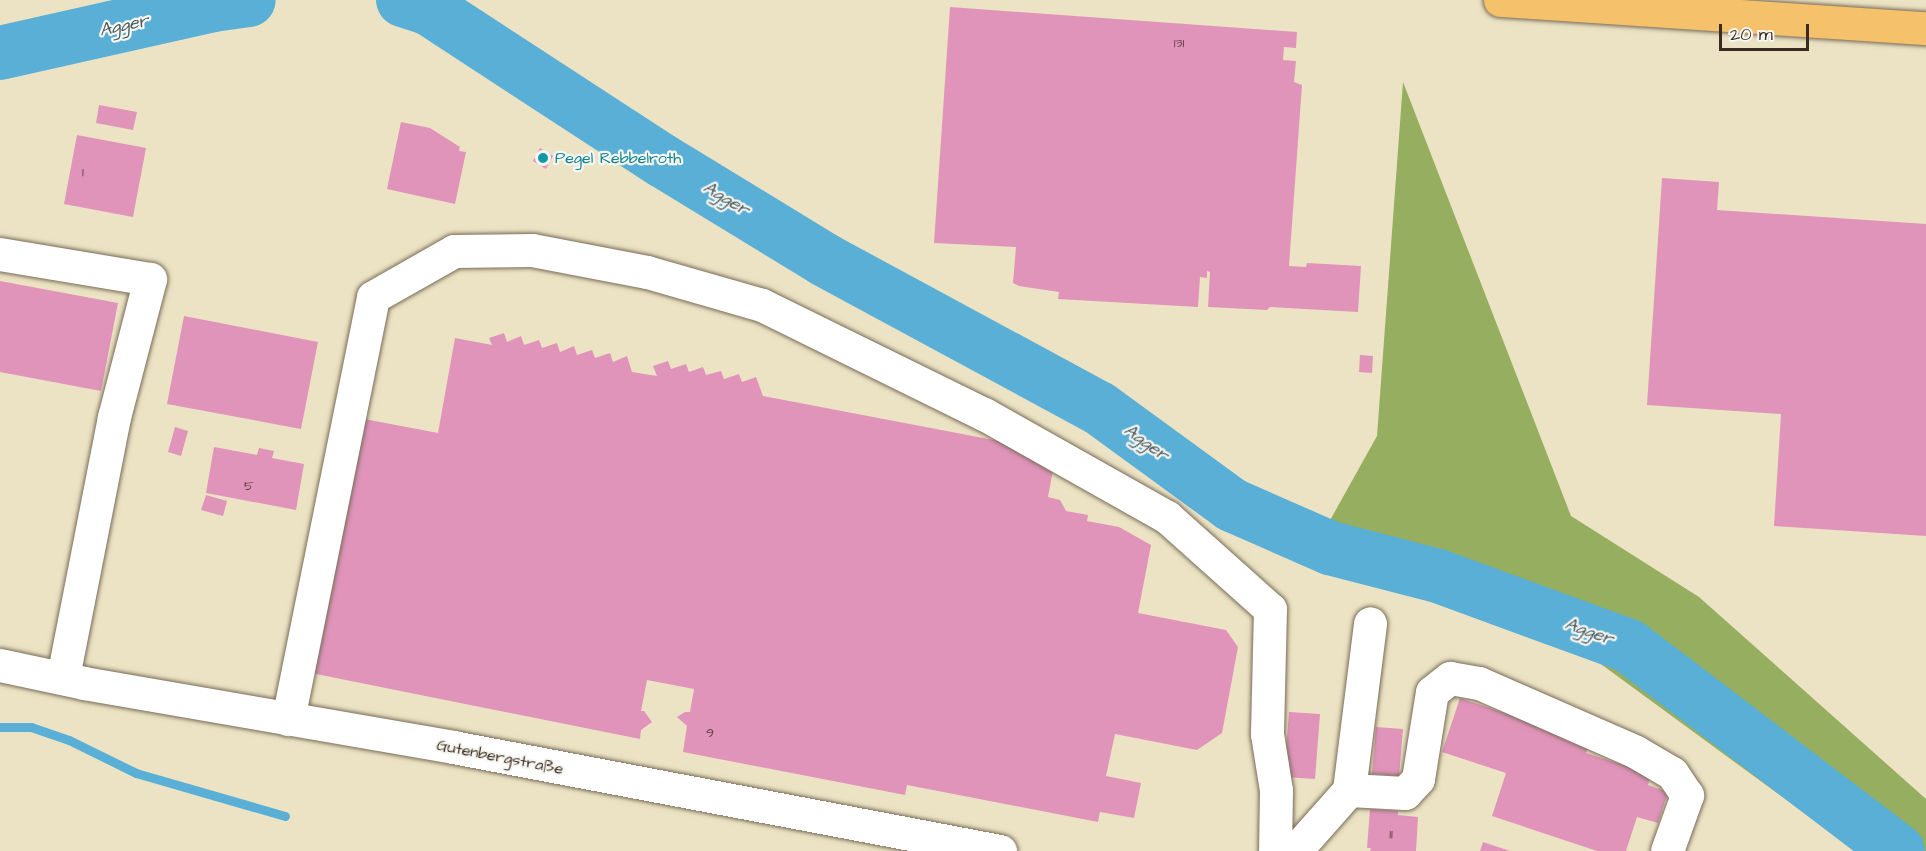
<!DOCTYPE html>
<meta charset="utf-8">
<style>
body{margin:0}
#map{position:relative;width:1926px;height:851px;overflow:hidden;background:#ece3c4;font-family:"Architects Daughter",sans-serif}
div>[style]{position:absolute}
.forest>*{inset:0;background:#96ae5f}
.stream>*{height:9px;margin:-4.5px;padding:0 4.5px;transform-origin:4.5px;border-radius:4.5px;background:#5aafd6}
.river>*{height:54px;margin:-27px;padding:0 27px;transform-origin:27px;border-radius:27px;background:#5aafd6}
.building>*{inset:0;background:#e094ba}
.roads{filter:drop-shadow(0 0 2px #796b58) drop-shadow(0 0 2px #796b58)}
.minor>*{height:33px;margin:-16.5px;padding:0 16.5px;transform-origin:16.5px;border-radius:16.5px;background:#fff}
.major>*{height:33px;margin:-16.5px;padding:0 16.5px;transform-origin:16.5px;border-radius:16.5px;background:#f5c16b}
.dots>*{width:16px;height:16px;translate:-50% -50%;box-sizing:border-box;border:3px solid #f6f6f2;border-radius:50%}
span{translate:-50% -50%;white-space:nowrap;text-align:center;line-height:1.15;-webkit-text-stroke:4.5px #f6f6f2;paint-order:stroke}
.number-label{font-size:14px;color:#644445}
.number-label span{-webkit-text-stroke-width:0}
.culture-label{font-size:16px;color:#0d838f}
.left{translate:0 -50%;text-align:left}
.street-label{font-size:16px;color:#3b2a1e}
.water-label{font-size:18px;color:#46595e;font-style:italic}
.scale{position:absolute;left:1719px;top:24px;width:90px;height:27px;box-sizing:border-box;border:3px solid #3b2a1e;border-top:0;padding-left:8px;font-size:18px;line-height:21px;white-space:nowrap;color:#3b2a1e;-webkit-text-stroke:4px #f6f6f2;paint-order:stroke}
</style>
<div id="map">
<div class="forest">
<div style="clip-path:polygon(1403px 82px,1571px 516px,1699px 597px,1926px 799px,1926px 851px,1856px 851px,1594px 659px,1309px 558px,1377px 436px)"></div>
</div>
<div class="stream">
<div style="left:0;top:727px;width:31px"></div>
<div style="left:31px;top:727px;width:40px;rotate:18.9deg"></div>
<div style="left:69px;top:740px;width:75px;rotate:26.2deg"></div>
<div style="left:136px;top:773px;width:155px;rotate:16.1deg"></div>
</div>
<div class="river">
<div style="left:403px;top:0;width:26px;rotate:18deg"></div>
<div style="left:428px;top:8px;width:280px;rotate:33.1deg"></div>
<div style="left:663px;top:161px;width:190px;rotate:31.4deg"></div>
<div style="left:825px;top:260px;width:311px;rotate:28.4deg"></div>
<div style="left:1099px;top:408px;width:165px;rotate:36.1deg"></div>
<div style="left:1232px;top:505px;width:107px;rotate:23.7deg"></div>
<div style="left:1330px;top:548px;width:112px;rotate:14.5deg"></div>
<div style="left:1438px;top:576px;width:203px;rotate:20.1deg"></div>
<div style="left:1629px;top:646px;width:338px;rotate:37.3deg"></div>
<div style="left:0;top:53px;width:218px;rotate:-12.7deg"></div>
<div style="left:213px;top:5px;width:36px;rotate:-8deg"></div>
</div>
<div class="building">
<div style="clip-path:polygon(950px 7px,1297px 32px,1296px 48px,1284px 47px,1283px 60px,1296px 61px,1294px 82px,1302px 85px,1289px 266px,1306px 267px,1307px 263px,1361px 266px,1358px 312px,1270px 307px,1267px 310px,1208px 307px,1210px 272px,1207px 271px,1207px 278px,1200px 277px,1198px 307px,1058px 299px,1059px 292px,1019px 286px,1013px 283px,1016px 247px,934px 243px)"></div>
<div style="clip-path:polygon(99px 105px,137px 112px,133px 130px,96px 123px)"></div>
<div style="clip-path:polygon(401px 122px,430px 128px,460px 147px,459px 151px,466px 152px,455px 204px,387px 189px)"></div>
<div style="clip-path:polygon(77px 135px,146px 148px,133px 217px,64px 204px)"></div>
<div style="clip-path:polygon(540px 148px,553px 156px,546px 169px,533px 161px)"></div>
<div style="clip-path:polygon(1662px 178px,1719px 182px,1717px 210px,1926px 224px,1926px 536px,1774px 526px,1781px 414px,1647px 405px)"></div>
<div style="clip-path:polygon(0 281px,118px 303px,101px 391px,0 372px)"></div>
<div style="clip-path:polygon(184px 316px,318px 342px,301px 429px,167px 404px)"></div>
<div style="clip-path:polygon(504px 333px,507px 342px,521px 336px,524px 345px,539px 340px,542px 348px,557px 343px,560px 352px,574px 346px,577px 355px,592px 350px,595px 358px,610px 353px,613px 362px,627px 356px,632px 372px,657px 376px,653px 366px,668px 361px,671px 369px,686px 364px,689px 372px,703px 367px,706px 375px,721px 371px,724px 379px,739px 374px,742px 382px,756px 377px,763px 396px,999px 441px,1053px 470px,1048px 497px,1060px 500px,1066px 511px,1088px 515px,1087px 521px,1119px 527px,1151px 545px,1138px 613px,1226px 630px,1238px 647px,1222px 733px,1197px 750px,1115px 734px,1106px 776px,1141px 783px,1134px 818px,1100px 812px,1098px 822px,907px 785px,905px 795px,683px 752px,687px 726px,677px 717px,685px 712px,690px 712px,694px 689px,647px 680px,641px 711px,644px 711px,652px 722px,641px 730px,640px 739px,311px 673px,359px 418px,438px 433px,455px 338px,492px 345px,489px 338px)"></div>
<div style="clip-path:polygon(1360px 355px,1373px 356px,1372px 373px,1359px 372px)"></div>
<div style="clip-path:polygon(175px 427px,188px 431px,181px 456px,168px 452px)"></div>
<div style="clip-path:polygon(214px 447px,257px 455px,259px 448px,274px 451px,272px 458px,304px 464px,296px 510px,206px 493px)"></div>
<div style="clip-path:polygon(206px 495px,227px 501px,223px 516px,201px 510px)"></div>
<div style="clip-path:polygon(1460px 698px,1590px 742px,1586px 753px,1651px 774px,1648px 785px,1668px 792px,1658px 823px,1637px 817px,1626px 851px,1597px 851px,1492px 816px,1506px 773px,1442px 752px)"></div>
<div style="clip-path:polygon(1289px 712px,1320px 714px,1315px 779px,1284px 777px)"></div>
<div style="clip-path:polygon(1376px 727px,1403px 729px,1399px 776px,1372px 774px)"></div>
<div style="clip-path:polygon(1370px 809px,1398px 811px,1398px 815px,1418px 817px,1416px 851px,1370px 851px,1371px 848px,1367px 848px)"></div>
<div style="clip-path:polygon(1483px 842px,1510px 851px,1480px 851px)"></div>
</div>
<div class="roads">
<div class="minor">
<div style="left:0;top:254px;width:152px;rotate:9.5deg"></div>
<div style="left:150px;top:279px;width:143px;rotate:104.6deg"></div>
<div style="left:114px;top:417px;width:266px;rotate:101.1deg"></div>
<div style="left:0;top:665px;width:86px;rotate:12.1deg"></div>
<div style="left:84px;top:683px;width:375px;rotate:9.8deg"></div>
<div style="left:453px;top:747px;width:557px;rotate:10.77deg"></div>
<div style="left:288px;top:719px;width:430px;rotate:-78.6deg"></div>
<div style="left:373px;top:297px;width:93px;rotate:-29.6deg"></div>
<div style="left:454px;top:251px;width:78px;rotate:-0.7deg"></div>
<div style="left:532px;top:250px;width:117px;rotate:10.8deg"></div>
<div style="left:647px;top:272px;width:120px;rotate:16deg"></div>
<div style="left:762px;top:305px;width:247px;rotate:26.2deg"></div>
<div style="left:984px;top:414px;width:210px;rotate:29.4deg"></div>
<div style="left:1167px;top:517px;width:138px;rotate:41.8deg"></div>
<div style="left:1270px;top:609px;width:125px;rotate:91.4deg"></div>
<div style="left:1267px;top:734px;width:57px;rotate:80.9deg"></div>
<div style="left:1276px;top:790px;width:61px;rotate:90.9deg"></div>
<div style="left:1349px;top:790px;width:56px;rotate:3.1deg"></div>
<div style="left:1405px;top:793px;width:19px;rotate:-47deg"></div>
<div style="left:1418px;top:779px;width:88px;rotate:-80.9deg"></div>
<div style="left:1432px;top:692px;width:23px;rotate:-38deg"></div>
<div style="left:1450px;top:678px;width:29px;rotate:10deg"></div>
<div style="left:1479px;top:683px;width:171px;rotate:23.7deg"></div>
<div style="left:1636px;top:752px;width:42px;rotate:30.3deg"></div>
<div style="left:1672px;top:773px;width:27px;rotate:56deg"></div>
<div style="left:1687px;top:795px;width:59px;rotate:109.7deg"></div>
<div style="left:1295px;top:851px;width:81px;rotate:-48.5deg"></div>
<div style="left:1349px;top:790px;width:168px;rotate:-82.8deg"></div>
</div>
<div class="major">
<div style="left:1500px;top:0;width:427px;rotate:3.8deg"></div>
</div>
</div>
<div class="dots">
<div style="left:543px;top:158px;background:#0f9aa8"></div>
</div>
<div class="number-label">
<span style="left:1179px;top:43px">131</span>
<span style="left:83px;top:172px">1</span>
<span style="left:249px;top:486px">5</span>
<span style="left:710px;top:733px">9</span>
<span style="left:1391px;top:834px">11</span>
</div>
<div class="culture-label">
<span class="left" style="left:555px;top:158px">Pegel Rebbelroth</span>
</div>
<div class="street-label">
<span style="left:500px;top:757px;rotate:11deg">Gutenbergstraße</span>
</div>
<div class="water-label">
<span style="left:124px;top:26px;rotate:-12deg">Agger</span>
<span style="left:726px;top:199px;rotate:31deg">Agger</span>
<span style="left:1146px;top:443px;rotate:36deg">Agger</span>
<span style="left:1589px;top:632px;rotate:20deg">Agger</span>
</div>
<div class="scale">20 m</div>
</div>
